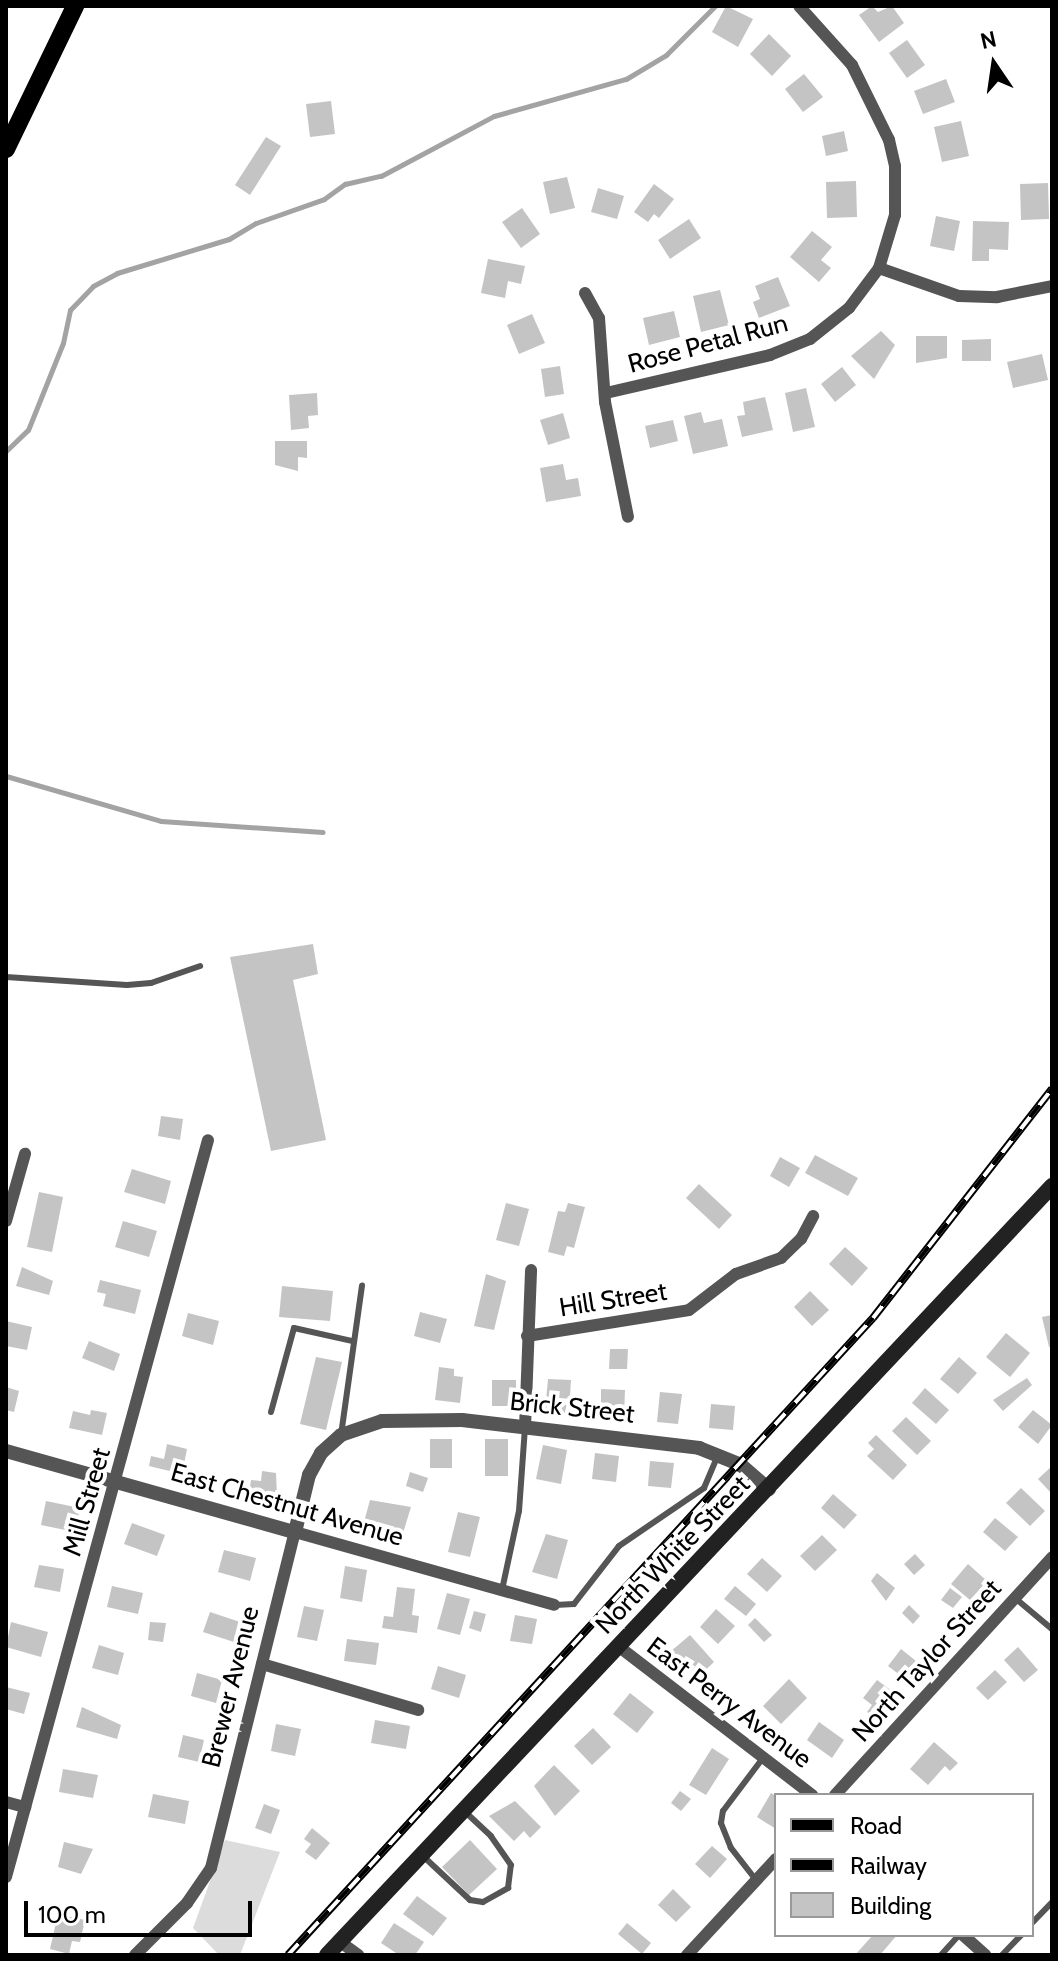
<!DOCTYPE html>
<style>
body{margin:0}
#map{position:relative;width:1058px;height:1961px;overflow:hidden;background:#fff;font-family:Cabin,sans-serif}
div>[style]{position:absolute}
.green>*{inset:0;background:#dcdcdc}
.stream>*{height:5px;margin:-2.5px;padding:0 2.5px;transform-origin:2.5px;border-radius:2.5px;background:#a3a3a3}
.building>*{inset:0;background:#c4c4c4}
.service>*{height:6px;margin:-3px;padding:0 3px;transform-origin:3px;border-radius:3px;background:#555}
.minor>*{height:12px;margin:-6px;padding:0 6px;transform-origin:6px;border-radius:6px;background:#555}
.tertiary>*{height:14px;margin:-7px;padding:0 7px;transform-origin:7px;border-radius:7px;background:#555}
.secondary>*{height:16px;margin:-8px;padding:0 8px;transform-origin:8px;border-radius:8px;background:#222}
.primary>*{height:18px;margin:-9px;padding:0 9px;transform-origin:9px;border-radius:9px;background:#000}
.rail>*{height:8px;margin-top:-4px;transform-origin:0;background:repeating-linear-gradient(90deg,#fff 0 15px,#000 0 30px);box-sizing:border-box;border-block:2px solid #000}
span{translate:-50% -50%;white-space:nowrap;text-align:center;line-height:1.15;-webkit-text-stroke:8px #fff;paint-order:stroke}
.street-label{font-size:26px;color:#000}
.frame{position:absolute;inset:0;border:8px solid #000;pointer-events:none}
.legend{position:absolute;left:774px;top:1793px;width:260px;height:144px;box-sizing:border-box;background:#fff;border:2px solid #999;margin:0;padding:10px 14px;list-style:none;font-size:24px;color:#000}
.legend li{display:flex;align-items:center;gap:16px;height:40px}
.legend b{width:40px;border:2px solid #999}
.north{position:absolute;left:954px;top:24px;width:80px;height:80px;-webkit-text-stroke:6px #fff;paint-order:stroke;rotate:347deg;font-size:22px;font-weight:700;line-height:32px;text-align:center;color:#000}
.north::after{content:'';display:block;margin:auto;width:28px;height:36px;background:#000;clip-path:polygon(50% 0,100% 100%,50% 72%,0 100%)}
.scale{position:absolute;left:24px;top:1901px;width:228px;height:36px;box-sizing:border-box;border:4px solid #000;border-top:0;padding-left:10px;font-size:24px;line-height:28px;white-space:nowrap;color:#000;-webkit-text-stroke:6px #fff;paint-order:stroke}
</style>
<div id="map">
<div class="green">
<div style="clip-path:polygon(225px 1840px,280px 1852px,240px 1955px,219px 1955px,193px 1928px)"></div>
</div>
<div class="stream">
<div style="left:6px;top:451px;width:30px;rotate:-44deg"></div>
<div style="left:28px;top:430px;width:94px;rotate:-68.1deg"></div>
<div style="left:63px;top:343px;width:34px;rotate:-78deg"></div>
<div style="left:70px;top:310px;width:33px;rotate:-46deg"></div>
<div style="left:93px;top:286px;width:27px;rotate:-28deg"></div>
<div style="left:117px;top:273px;width:117px;rotate:-16.9deg"></div>
<div style="left:229px;top:239px;width:31px;rotate:-31deg"></div>
<div style="left:256px;top:223px;width:72px;rotate:-19.4deg"></div>
<div style="left:324px;top:199px;width:26px;rotate:-36deg"></div>
<div style="left:345px;top:184px;width:37px;rotate:-13deg"></div>
<div style="left:381px;top:176px;width:128px;rotate:-28deg"></div>
<div style="left:494px;top:116px;width:137px;rotate:-15.7deg"></div>
<div style="left:626px;top:79px;width:47px;rotate:-31deg"></div>
<div style="left:666px;top:55px;width:69px;rotate:-45deg"></div>
<div style="left:6px;top:776px;width:161px;rotate:16.2deg"></div>
<div style="left:161px;top:821px;width:162px;rotate:3.9deg"></div>
</div>
<div class="building">
<div style="clip-path:polygon(726px 6px,753px 19px,738px 47px,712px 32px)"></div>
<div style="clip-path:polygon(872px 6px,878px 12px,892px 6px,904px 23px,879px 42px,859px 15px)"></div>
<div style="clip-path:polygon(769px 34px,791px 56px,772px 76px,750px 54px)"></div>
<div style="clip-path:polygon(907px 40px,925px 65px,907px 78px,889px 53px)"></div>
<div style="clip-path:polygon(804px 74px,823px 97px,803px 112px,785px 89px)"></div>
<div style="clip-path:polygon(946px 79px,955px 102px,923px 114px,914px 91px)"></div>
<div style="clip-path:polygon(331px 101px,335px 134px,310px 137px,306px 104px)"></div>
<div style="clip-path:polygon(961px 121px,969px 156px,942px 162px,934px 127px)"></div>
<div style="clip-path:polygon(844px 131px,848px 151px,826px 156px,822px 136px)"></div>
<div style="clip-path:polygon(266px 137px,281px 146px,250px 195px,235px 185px)"></div>
<div style="clip-path:polygon(567px 177px,575px 208px,550px 214px,543px 182px)"></div>
<div style="clip-path:polygon(856px 181px,857px 217px,827px 218px,826px 182px)"></div>
<div style="clip-path:polygon(1048px 183px,1049px 219px,1021px 220px,1020px 184px)"></div>
<div style="clip-path:polygon(654px 184px,674px 199px,659px 218px,654px 214px,648px 222px,634px 212px)"></div>
<div style="clip-path:polygon(598px 188px,624px 196px,617px 219px,591px 212px)"></div>
<div style="clip-path:polygon(522px 208px,540px 234px,521px 248px,502px 222px)"></div>
<div style="clip-path:polygon(936px 216px,960px 221px,954px 251px,930px 246px)"></div>
<div style="clip-path:polygon(689px 219px,701px 238px,670px 259px,658px 240px)"></div>
<div style="clip-path:polygon(973px 221px,1009px 222px,1008px 250px,989px 249px,989px 261px,972px 261px)"></div>
<div style="clip-path:polygon(812px 231px,832px 247px,821px 260px,831px 268px,819px 282px,790px 257px)"></div>
<div style="clip-path:polygon(488px 259px,525px 266px,521px 284px,508px 281px,505px 298px,481px 293px)"></div>
<div style="clip-path:polygon(778px 277px,790px 306px,759px 318px,753px 302px,760px 299px,755px 286px)"></div>
<div style="clip-path:polygon(720px 290px,729px 325px,701px 332px,693px 296px)"></div>
<div style="clip-path:polygon(674px 311px,680px 337px,649px 345px,643px 318px)"></div>
<div style="clip-path:polygon(532px 314px,545px 343px,519px 354px,507px 325px)"></div>
<div style="clip-path:polygon(881px 331px,895px 345px,874px 379px,851px 356px)"></div>
<div style="clip-path:polygon(916px 336px,947px 336px,947px 358px,916px 363px)"></div>
<div style="clip-path:polygon(991px 339px,991px 361px,962px 361px,962px 340px)"></div>
<div style="clip-path:polygon(1042px 354px,1048px 380px,1013px 388px,1007px 362px)"></div>
<div style="clip-path:polygon(560px 366px,564px 394px,545px 397px,541px 369px)"></div>
<div style="clip-path:polygon(842px 367px,856px 385px,835px 402px,821px 384px)"></div>
<div style="clip-path:polygon(806px 388px,815px 427px,793px 432px,785px 393px)"></div>
<div style="clip-path:polygon(317px 393px,318px 415px,308px 416px,309px 428px,291px 430px,289px 395px)"></div>
<div style="clip-path:polygon(765px 397px,773px 430px,742px 437px,737px 416px,745px 415px,743px 402px)"></div>
<div style="clip-path:polygon(701px 412px,704px 423px,722px 419px,728px 446px,693px 454px,684px 416px)"></div>
<div style="clip-path:polygon(563px 413px,570px 438px,548px 445px,540px 420px)"></div>
<div style="clip-path:polygon(673px 420px,678px 441px,650px 448px,645px 426px)"></div>
<div style="clip-path:polygon(275px 441px,307px 441px,307px 458px,298px 457px,298px 471px,275px 465px)"></div>
<div style="clip-path:polygon(563px 464px,566px 480px,578px 478px,581px 496px,546px 502px,540px 468px)"></div>
<div style="clip-path:polygon(313px 944px,318px 974px,293px 980px,326px 1140px,271px 1151px,230px 957px)"></div>
<div style="clip-path:polygon(161px 1116px,183px 1119px,180px 1140px,158px 1136px)"></div>
<div style="clip-path:polygon(815px 1155px,858px 1178px,848px 1196px,805px 1173px)"></div>
<div style="clip-path:polygon(780px 1157px,800px 1168px,789px 1187px,770px 1176px)"></div>
<div style="clip-path:polygon(132px 1169px,171px 1181px,165px 1204px,124px 1192px)"></div>
<div style="clip-path:polygon(699px 1184px,732px 1215px,719px 1229px,686px 1198px)"></div>
<div style="clip-path:polygon(39px 1192px,63px 1197px,52px 1252px,27px 1247px)"></div>
<div style="clip-path:polygon(506px 1203px,529px 1209px,519px 1246px,496px 1240px)"></div>
<div style="clip-path:polygon(568px 1203px,585px 1207px,574px 1248px,567px 1246px,564px 1256px,548px 1252px,558px 1211px,565px 1212px)"></div>
<div style="clip-path:polygon(123px 1221px,157px 1231px,149px 1257px,115px 1247px)"></div>
<div style="clip-path:polygon(845px 1247px,868px 1268px,852px 1286px,829px 1264px)"></div>
<div style="clip-path:polygon(22px 1267px,53px 1281px,49px 1295px,16px 1286px)"></div>
<div style="clip-path:polygon(486px 1274px,506px 1281px,494px 1330px,474px 1326px)"></div>
<div style="clip-path:polygon(100px 1280px,141px 1290px,135px 1314px,103px 1306px,106px 1294px,97px 1292px)"></div>
<div style="clip-path:polygon(282px 1286px,333px 1291px,330px 1321px,279px 1317px)"></div>
<div style="clip-path:polygon(810px 1291px,829px 1310px,812px 1326px,794px 1307px)"></div>
<div style="clip-path:polygon(420px 1312px,447px 1319px,440px 1343px,414px 1336px)"></div>
<div style="clip-path:polygon(188px 1313px,219px 1321px,213px 1345px,182px 1336px)"></div>
<div style="clip-path:polygon(1052px 1315px,1052px 1346px,1049px 1347px,1042px 1317px)"></div>
<div style="clip-path:polygon(6px 1321px,32px 1327px,27px 1350px,6px 1346px)"></div>
<div style="clip-path:polygon(1006px 1333px,1030px 1353px,1010px 1377px,986px 1357px)"></div>
<div style="clip-path:polygon(89px 1341px,120px 1354px,114px 1371px,82px 1358px)"></div>
<div style="clip-path:polygon(610px 1349px,628px 1349px,627px 1369px,609px 1369px)"></div>
<div style="clip-path:polygon(316px 1357px,342px 1362px,326px 1430px,300px 1424px)"></div>
<div style="clip-path:polygon(959px 1357px,977px 1373px,958px 1394px,940px 1379px)"></div>
<div style="clip-path:polygon(439px 1367px,454px 1369px,454px 1376px,463px 1377px,460px 1403px,435px 1400px)"></div>
<div style="clip-path:polygon(1027px 1378px,1032px 1385px,1003px 1411px,993px 1400px)"></div>
<div style="clip-path:polygon(548px 1379px,571px 1380px,569px 1414px,545px 1412px)"></div>
<div style="clip-path:polygon(492px 1380px,516px 1380px,516px 1406px,492px 1406px)"></div>
<div style="clip-path:polygon(6px 1387px,19px 1391px,14px 1412px,6px 1410px)"></div>
<div style="clip-path:polygon(925px 1388px,949px 1410px,936px 1424px,912px 1403px)"></div>
<div style="clip-path:polygon(601px 1389px,625px 1390px,624px 1417px,601px 1416px)"></div>
<div style="clip-path:polygon(660px 1392px,682px 1394px,678px 1424px,657px 1422px)"></div>
<div style="clip-path:polygon(711px 1404px,735px 1406px,733px 1430px,709px 1428px)"></div>
<div style="clip-path:polygon(91px 1410px,107px 1413px,102px 1435px,69px 1428px,73px 1411px,90px 1415px)"></div>
<div style="clip-path:polygon(1033px 1410px,1052px 1425px,1038px 1444px,1018px 1427px)"></div>
<div style="clip-path:polygon(906px 1417px,931px 1441px,917px 1455px,892px 1431px)"></div>
<div style="clip-path:polygon(876px 1435px,907px 1465px,893px 1480px,867px 1456px,874px 1449px,868px 1443px)"></div>
<div style="clip-path:polygon(430px 1439px,452px 1439px,452px 1468px,430px 1468px)"></div>
<div style="clip-path:polygon(485px 1439px,508px 1439px,508px 1476px,485px 1476px)"></div>
<div style="clip-path:polygon(167px 1444px,187px 1449px,182px 1474px,149px 1466px,151px 1456px,164px 1459px)"></div>
<div style="clip-path:polygon(543px 1445px,567px 1450px,561px 1484px,536px 1479px)"></div>
<div style="clip-path:polygon(595px 1453px,619px 1456px,616px 1482px,592px 1479px)"></div>
<div style="clip-path:polygon(650px 1461px,674px 1463px,671px 1488px,648px 1486px)"></div>
<div style="clip-path:polygon(1052px 1466px,1052px 1494px,1038px 1479px)"></div>
<div style="clip-path:polygon(262px 1471px,276px 1473px,277px 1496px,249px 1493px,251px 1480px,261px 1481px)"></div>
<div style="clip-path:polygon(410px 1472px,428px 1478px,423px 1492px,406px 1486px)"></div>
<div style="clip-path:polygon(1021px 1488px,1045px 1511px,1030px 1526px,1006px 1503px)"></div>
<div style="clip-path:polygon(833px 1494px,857px 1515px,844px 1529px,821px 1508px)"></div>
<div style="clip-path:polygon(370px 1500px,411px 1507px,403px 1533px,364px 1522px)"></div>
<div style="clip-path:polygon(46px 1501px,80px 1508px,75px 1532px,41px 1525px)"></div>
<div style="clip-path:polygon(458px 1512px,480px 1517px,470px 1557px,448px 1552px)"></div>
<div style="clip-path:polygon(995px 1518px,1018px 1537px,1005px 1551px,983px 1532px)"></div>
<div style="clip-path:polygon(132px 1523px,165px 1535px,157px 1556px,124px 1544px)"></div>
<div style="clip-path:polygon(546px 1534px,568px 1540px,557px 1579px,532px 1572px)"></div>
<div style="clip-path:polygon(822px 1535px,837px 1550px,815px 1571px,800px 1556px)"></div>
<div style="clip-path:polygon(224px 1550px,256px 1558px,250px 1581px,218px 1572px)"></div>
<div style="clip-path:polygon(915px 1554px,925px 1565px,914px 1575px,904px 1564px)"></div>
<div style="clip-path:polygon(762px 1558px,782px 1576px,767px 1592px,747px 1574px)"></div>
<div style="clip-path:polygon(968px 1564px,987px 1581px,970px 1600px,951px 1584px)"></div>
<div style="clip-path:polygon(39px 1565px,64px 1569px,60px 1592px,34px 1587px)"></div>
<div style="clip-path:polygon(345px 1566px,367px 1570px,362px 1602px,340px 1598px)"></div>
<div style="clip-path:polygon(877px 1573px,895px 1588px,886px 1601px,871px 1581px)"></div>
<div style="clip-path:polygon(112px 1586px,143px 1593px,138px 1614px,107px 1607px)"></div>
<div style="clip-path:polygon(735px 1586px,756px 1604px,746px 1616px,724px 1599px)"></div>
<div style="clip-path:polygon(397px 1587px,415px 1589px,412px 1615px,419px 1616px,417px 1633px,382px 1628px,384px 1616px,393px 1617px)"></div>
<div style="clip-path:polygon(950px 1588px,962px 1597px,953px 1608px,941px 1600px)"></div>
<div style="clip-path:polygon(447px 1593px,470px 1599px,460px 1635px,437px 1629px)"></div>
<div style="clip-path:polygon(909px 1605px,920px 1616px,913px 1624px,902px 1613px)"></div>
<div style="clip-path:polygon(304px 1606px,324px 1610px,317px 1641px,297px 1637px)"></div>
<div style="clip-path:polygon(716px 1609px,735px 1626px,718px 1644px,700px 1627px)"></div>
<div style="clip-path:polygon(474px 1611px,486px 1614px,481px 1632px,469px 1628px)"></div>
<div style="clip-path:polygon(210px 1612px,240px 1622px,234px 1642px,203px 1632px)"></div>
<div style="clip-path:polygon(515px 1615px,537px 1619px,532px 1644px,510px 1641px)"></div>
<div style="clip-path:polygon(755px 1618px,772px 1635px,764px 1642px,748px 1625px)"></div>
<div style="clip-path:polygon(11px 1622px,48px 1632px,41px 1657px,6px 1647px)"></div>
<div style="clip-path:polygon(150px 1622px,166px 1623px,163px 1642px,148px 1640px)"></div>
<div style="clip-path:polygon(690px 1635px,714px 1662px,695px 1680px,670px 1652px)"></div>
<div style="clip-path:polygon(347px 1639px,379px 1643px,376px 1665px,344px 1661px)"></div>
<div style="clip-path:polygon(99px 1645px,124px 1653px,118px 1675px,92px 1668px)"></div>
<div style="clip-path:polygon(1018px 1647px,1038px 1670px,1024px 1682px,1004px 1660px)"></div>
<div style="clip-path:polygon(901px 1649px,921px 1665px,909px 1682px,888px 1666px)"></div>
<div style="clip-path:polygon(438px 1666px,466px 1675px,459px 1698px,431px 1689px)"></div>
<div style="clip-path:polygon(995px 1670px,1007px 1682px,988px 1700px,976px 1688px)"></div>
<div style="clip-path:polygon(197px 1673px,222px 1680px,216px 1703px,191px 1696px)"></div>
<div style="clip-path:polygon(789px 1679px,807px 1698px,781px 1724px,763px 1706px)"></div>
<div style="clip-path:polygon(877px 1680px,896px 1694px,878px 1719px,867px 1712px,872px 1705px,863px 1698px)"></div>
<div style="clip-path:polygon(6px 1687px,30px 1693px,24px 1714px,6px 1709px)"></div>
<div style="clip-path:polygon(630px 1693px,654px 1712px,637px 1733px,613px 1714px)"></div>
<div style="clip-path:polygon(82px 1707px,121px 1725px,117px 1739px,76px 1727px)"></div>
<div style="clip-path:polygon(375px 1720px,410px 1726px,406px 1749px,371px 1743px)"></div>
<div style="clip-path:polygon(819px 1722px,844px 1740px,832px 1758px,807px 1740px)"></div>
<div style="clip-path:polygon(276px 1724px,301px 1729px,295px 1756px,271px 1751px)"></div>
<div style="clip-path:polygon(593px 1728px,611px 1747px,592px 1765px,574px 1746px)"></div>
<div style="clip-path:polygon(183px 1735px,204px 1740px,199px 1762px,178px 1757px)"></div>
<div style="clip-path:polygon(934px 1742px,958px 1763px,950px 1771px,945px 1766px,928px 1785px,910px 1769px)"></div>
<div style="clip-path:polygon(712px 1748px,729px 1759px,706px 1795px,689px 1785px)"></div>
<div style="clip-path:polygon(554px 1765px,580px 1791px,555px 1816px,534px 1786px)"></div>
<div style="clip-path:polygon(63px 1769px,98px 1775px,93px 1798px,59px 1792px)"></div>
<div style="clip-path:polygon(680px 1791px,691px 1799px,681px 1811px,671px 1803px)"></div>
<div style="clip-path:polygon(771px 1793px,776px 1796px,776px 1829px,757px 1817px)"></div>
<div style="clip-path:polygon(153px 1794px,189px 1801px,185px 1824px,148px 1817px)"></div>
<div style="clip-path:polygon(515px 1801px,541px 1827px,530px 1838px,524px 1831px,514px 1841px,489px 1816px)"></div>
<div style="clip-path:polygon(264px 1804px,280px 1810px,271px 1834px,255px 1828px)"></div>
<div style="clip-path:polygon(312px 1828px,330px 1843px,316px 1860px,305px 1852px,311px 1844px,304px 1839px)"></div>
<div style="clip-path:polygon(470px 1840px,497px 1869px,469px 1895px,442px 1867px)"></div>
<div style="clip-path:polygon(64px 1842px,93px 1849px,81px 1874px,58px 1867px)"></div>
<div style="clip-path:polygon(712px 1846px,727px 1859px,710px 1878px,695px 1864px)"></div>
<div style="clip-path:polygon(673px 1889px,691px 1907px,676px 1922px,658px 1905px)"></div>
<div style="clip-path:polygon(417px 1896px,447px 1918px,433px 1936px,403px 1914px)"></div>
<div style="clip-path:polygon(58px 1914px,85px 1920px,80px 1942px,72px 1941px,69px 1954px,50px 1949px)"></div>
<div style="clip-path:polygon(394px 1923px,424px 1942px,415px 1955px,399px 1955px,381px 1943px)"></div>
<div style="clip-path:polygon(627px 1923px,651px 1943px,642px 1954px,618px 1934px)"></div>
<div style="clip-path:polygon(873px 1935px,897px 1935px,880px 1955px,855px 1955px)"></div>
</div>
<div class="service">
<div style="left:6px;top:977px;width:121px;rotate:3.8deg"></div>
<div style="left:127px;top:985px;width:24px;rotate:-5deg"></div>
<div style="left:151px;top:983px;width:52px;rotate:-19.1deg"></div>
<div style="left:271px;top:1412px;width:87px;rotate:-74.7deg"></div>
<div style="left:294px;top:1328px;width:59px;rotate:12.6deg"></div>
<div style="left:341px;top:1435px;width:151px;rotate:-82deg"></div>
<div style="left:502px;top:1590px;width:81px;rotate:-77.9deg"></div>
<div style="left:519px;top:1511px;width:83px;rotate:-85.9deg"></div>
<div style="left:1015px;top:1598px;width:48px;rotate:40deg"></div>
<div style="left:555px;top:1605px;width:19px;rotate:-3deg"></div>
<div style="left:574px;top:1604px;width:73px;rotate:-52.2deg"></div>
<div style="left:619px;top:1546px;width:103px;rotate:-34.3deg"></div>
<div style="left:704px;top:1488px;width:36px;rotate:-67deg"></div>
<div style="left:424px;top:1857px;width:63px;rotate:43.1deg"></div>
<div style="left:470px;top:1900px;width:13px;rotate:9deg"></div>
<div style="left:483px;top:1902px;width:29px;rotate:-29deg"></div>
<div style="left:508px;top:1888px;width:23px;rotate:-83deg"></div>
<div style="left:511px;top:1865px;width:35px;rotate:-125deg"></div>
<div style="left:491px;top:1836px;width:37px;rotate:-137deg"></div>
<div style="left:756px;top:1880px;width:41px;rotate:-128deg"></div>
<div style="left:731px;top:1848px;width:27px;rotate:-112deg"></div>
<div style="left:721px;top:1823px;width:12px;rotate:-81deg"></div>
<div style="left:723px;top:1811px;width:66px;rotate:-53deg"></div>
<div style="left:1032px;top:1923px;width:29px;rotate:-46deg"></div>
<div style="left:941px;top:1955px;width:27px;rotate:-48deg"></div>
<div style="left:1002px;top:1955px;width:28px;rotate:-46deg"></div>
</div>
<div class="minor">
<div style="left:879px;top:268px;width:85px;rotate:19.3deg"></div>
<div style="left:959px;top:296px;width:38px;rotate:2deg"></div>
<div style="left:997px;top:297px;width:56px;rotate:-11.3deg"></div>
<div style="left:585px;top:293px;width:29px;rotate:61deg"></div>
<div style="left:599px;top:318px;width:84px;rotate:85.9deg"></div>
<div style="left:605px;top:402px;width:117px;rotate:78.7deg"></div>
<div style="left:606px;top:393px;width:168px;rotate:-13deg"></div>
<div style="left:770px;top:355px;width:43px;rotate:-21.8deg"></div>
<div style="left:810px;top:339px;width:50px;rotate:-38.5deg"></div>
<div style="left:849px;top:308px;width:50px;rotate:-53.1deg"></div>
<div style="left:879px;top:268px;width:55px;rotate:-73.2deg"></div>
<div style="left:895px;top:215px;width:49px;rotate:-90deg"></div>
<div style="left:895px;top:166px;width:27px;rotate:-103deg"></div>
<div style="left:889px;top:140px;width:84px;rotate:-116.3deg"></div>
<div style="left:852px;top:65px;width:79px;rotate:-131.9deg"></div>
<div style="left:6px;top:1221px;width:70px;rotate:-74.2deg"></div>
<div style="left:527px;top:1336px;width:164px;rotate:-9.1deg"></div>
<div style="left:689px;top:1310px;width:59px;rotate:-37.5deg"></div>
<div style="left:736px;top:1274px;width:48px;rotate:-19.6deg"></div>
<div style="left:781px;top:1258px;width:28px;rotate:-44deg"></div>
<div style="left:801px;top:1239px;width:26px;rotate:-62deg"></div>
<div style="left:525px;top:1428px;width:158px;rotate:-87.8deg"></div>
<div style="left:618px;top:1646px;width:245px;rotate:37.5deg"></div>
<div style="left:262px;top:1664px;width:163px;rotate:16.4deg"></div>
<div style="left:835px;top:1795px;width:322px;rotate:-47.6deg"></div>
<div style="left:6px;top:1802px;width:20px;rotate:15deg"></div>
<div style="left:6px;top:1877px;width:764px;rotate:-74.67deg"></div>
<div style="left:963px;top:1935px;width:30px;rotate:42deg"></div>
<div style="left:339px;top:1941px;width:24px;rotate:36deg"></div>
<div style="left:135px;top:1955px;width:74px;rotate:-45deg"></div>
<div style="left:187px;top:1903px;width:42px;rotate:-55.6deg"></div>
<div style="left:211px;top:1868px;width:346px;rotate:-76deg"></div>
<div style="left:295px;top:1532px;width:269px;rotate:15.7deg"></div>
<div style="left:687px;top:1955px;width:131px;rotate:-47.2deg"></div>
</div>
<div class="tertiary">
<div style="left:6px;top:1451px;width:300px;rotate:15.7deg"></div>
<div style="left:295px;top:1532px;width:59px;rotate:-76.2deg"></div>
<div style="left:309px;top:1475px;width:25px;rotate:-61deg"></div>
<div style="left:321px;top:1453px;width:27px;rotate:-42deg"></div>
<div style="left:341px;top:1435px;width:43px;rotate:-18.9deg"></div>
<div style="left:382px;top:1421px;width:80px;rotate:-0.7deg"></div>
<div style="left:462px;top:1420px;width:239px;rotate:6.7deg"></div>
<div style="left:699px;top:1448px;width:45px;rotate:22deg"></div>
<div style="left:741px;top:1465px;width:37px;rotate:41deg"></div>
</div>
<div class="secondary">
<div style="left:327px;top:1955px;width:1057px;rotate:-46.69deg"></div>
</div>
<div class="primary">
<div style="left:6px;top:149px;width:159px;rotate:-64.2deg"></div>
</div>
<div class="rail">
<div style="left:288px;top:1955px;width:865px;rotate:-47.44deg"></div>
<div style="left:873px;top:1318px;width:291px;rotate:-52deg"></div>
</div>
<div class="street-label">
<span style="left:708px;top:344px;rotate:-15deg">Rose Petal Run</span>
<span style="left:613px;top:1300px;rotate:-9deg">Hill Street</span>
<span style="left:572px;top:1408px;rotate:6deg">Brick Street</span>
<span style="left:87px;top:1502px;rotate:-74deg">Mill Street</span>
<span style="left:287px;top:1505px;rotate:16deg">East Chestnut Avenue</span>
<span style="left:673px;top:1555px;rotate:-46deg">North White Street</span>
<span style="left:927px;top:1661px;rotate:-48deg">North Taylor Street</span>
<span style="left:231px;top:1687px;rotate:-76deg">Brewer Avenue</span>
<span style="left:729px;top:1703px;rotate:37deg">East Perry Avenue</span>
</div>
<div class="frame"></div>
<ul class="legend">
<li><b style="height:10px;background:#000"></b>Road</li>
<li><b style="height:10px;background:#000"></b>Railway</li>
<li><b style="height:22px;background:#c4c4c4"></b>Building</li>
</ul>
<div class="north">N</div>
<div class="scale">100 m</div>
</div>
